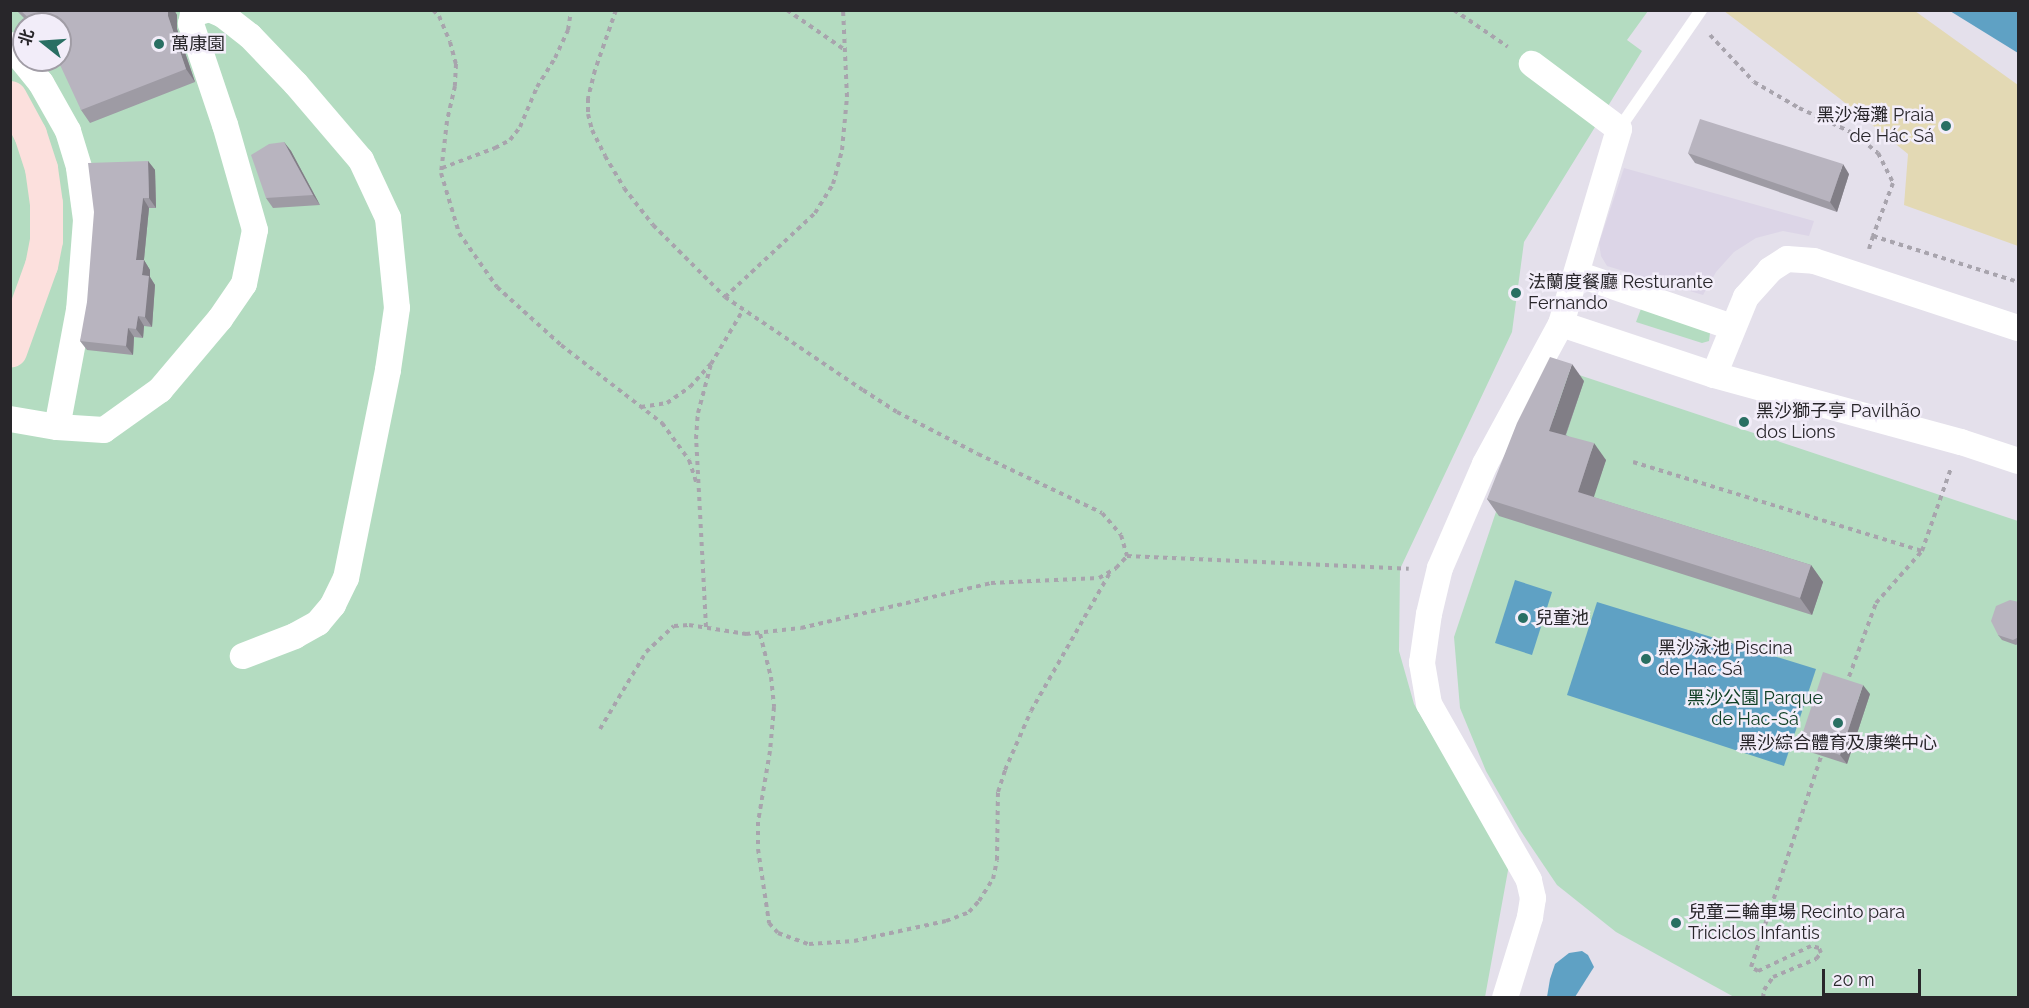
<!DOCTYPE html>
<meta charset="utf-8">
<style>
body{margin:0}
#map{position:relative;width:2029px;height:1008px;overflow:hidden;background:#e4e0eb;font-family:Raleway,"Noto Sans SC",sans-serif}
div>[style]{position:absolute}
.built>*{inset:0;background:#dcd5e7}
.green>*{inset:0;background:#b4dcc1}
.sand>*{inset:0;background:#e3d9b4}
.water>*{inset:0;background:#5fa1c4}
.path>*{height:4px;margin-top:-2px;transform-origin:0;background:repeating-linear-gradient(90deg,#a8a4ad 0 4.5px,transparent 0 9px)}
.service>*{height:12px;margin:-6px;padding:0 6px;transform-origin:6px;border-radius:6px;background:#fff}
.minor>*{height:26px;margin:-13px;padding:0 13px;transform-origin:13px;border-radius:13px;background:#fff}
.secondary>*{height:33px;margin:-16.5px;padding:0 16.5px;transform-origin:16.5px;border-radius:16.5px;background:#fce0dd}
.wall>*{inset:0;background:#9e9ba4}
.shaded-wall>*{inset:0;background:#817e86}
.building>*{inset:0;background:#b8b4bf}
.dots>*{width:16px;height:16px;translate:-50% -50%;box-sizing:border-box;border:3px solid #f2edf9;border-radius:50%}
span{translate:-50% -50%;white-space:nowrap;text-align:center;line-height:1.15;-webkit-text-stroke:5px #f2edf9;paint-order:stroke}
.poi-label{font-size:18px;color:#28262a}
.left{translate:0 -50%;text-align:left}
.right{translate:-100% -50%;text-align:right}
.park-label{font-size:18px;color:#114026}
.frame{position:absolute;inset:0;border:12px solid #28262a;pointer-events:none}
.north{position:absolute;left:12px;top:12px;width:60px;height:60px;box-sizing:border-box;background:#f2edf9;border:2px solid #a19da6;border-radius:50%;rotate:287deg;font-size:16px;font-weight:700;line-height:24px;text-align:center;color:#28262a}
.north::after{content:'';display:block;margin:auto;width:21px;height:27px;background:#296f63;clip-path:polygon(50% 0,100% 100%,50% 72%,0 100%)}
.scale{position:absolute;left:1822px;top:969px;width:99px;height:27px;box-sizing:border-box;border:3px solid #28262a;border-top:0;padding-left:8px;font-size:18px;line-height:21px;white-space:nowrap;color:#28262a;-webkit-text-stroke:4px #f2edf9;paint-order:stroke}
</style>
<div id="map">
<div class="built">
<div style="clip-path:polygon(1624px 168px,1814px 221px,1809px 236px,1783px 231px,1756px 238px,1734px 252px,1716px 272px,1703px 295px,1607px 266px,1601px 256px,1599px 243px)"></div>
</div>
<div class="green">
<div style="clip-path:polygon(evenodd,10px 11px,1648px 11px,1627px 40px,1642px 51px,1524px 242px,1512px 332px,1400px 569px,1399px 651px,1414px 704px,1509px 865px,1485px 997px,11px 997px,10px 11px,24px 24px,60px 24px,60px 60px,24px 60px,24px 24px)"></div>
<div style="clip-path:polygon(1642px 306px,1704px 327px,1710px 333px,1709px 341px,1702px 343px,1636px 322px)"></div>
<div style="clip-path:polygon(1558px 368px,2018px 521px,2018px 997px,1734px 997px,1616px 932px,1557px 885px,1520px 830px,1486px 771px,1460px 708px,1454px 637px,1506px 482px)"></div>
</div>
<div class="sand">
<div style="clip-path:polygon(1724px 11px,1915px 11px,2018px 85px,2018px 246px,1904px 205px,1908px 154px,1839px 98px)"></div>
</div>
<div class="water">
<div style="clip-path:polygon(1950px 11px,2018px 11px,2018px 53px)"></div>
<div style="clip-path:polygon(1515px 580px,1552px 592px,1532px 655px,1495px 643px)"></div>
<div style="clip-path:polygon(1597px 602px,1816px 669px,1784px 766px,1567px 695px)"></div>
<div style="clip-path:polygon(1582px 951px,1588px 955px,1594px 967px,1575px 997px,1547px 997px,1550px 979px,1555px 964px,1569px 953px)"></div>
</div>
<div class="path">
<div style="left:433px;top:10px;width:8px;rotate:45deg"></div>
<div style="left:439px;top:16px;width:28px;rotate:67deg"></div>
<div style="left:450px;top:42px;width:23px;rotate:75deg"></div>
<div style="left:456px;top:64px;width:22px;rotate:93deg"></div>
<div style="left:455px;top:86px;width:36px;rotate:103deg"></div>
<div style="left:447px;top:121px;width:52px;rotate:96.6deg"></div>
<div style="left:441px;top:173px;width:63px;rotate:73.3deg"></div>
<div style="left:459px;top:233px;width:66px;rotate:54.9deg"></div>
<div style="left:497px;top:287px;width:86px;rotate:42.2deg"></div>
<div style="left:561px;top:345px;width:128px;rotate:37.7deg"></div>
<div style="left:662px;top:423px;width:46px;rotate:53.9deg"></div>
<div style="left:689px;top:460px;width:25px;rotate:72deg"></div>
<div style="left:616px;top:10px;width:64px;rotate:109.3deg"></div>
<div style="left:595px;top:70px;width:29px;rotate:104deg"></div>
<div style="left:588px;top:98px;width:16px;rotate:90deg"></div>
<div style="left:588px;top:114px;width:16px;rotate:76deg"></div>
<div style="left:592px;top:130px;width:29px;rotate:63deg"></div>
<div style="left:605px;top:156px;width:37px;rotate:59deg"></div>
<div style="left:624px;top:188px;width:47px;rotate:51.9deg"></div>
<div style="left:653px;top:225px;width:102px;rotate:45deg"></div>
<div style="left:725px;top:297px;width:166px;rotate:34deg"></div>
<div style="left:863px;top:390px;width:40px;rotate:32.9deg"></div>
<div style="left:897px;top:412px;width:91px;rotate:27.4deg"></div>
<div style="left:978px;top:454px;width:137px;rotate:25.4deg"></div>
<div style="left:1102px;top:513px;width:29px;rotate:49deg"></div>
<div style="left:1121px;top:535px;width:22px;rotate:74deg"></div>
<div style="left:787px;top:10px;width:70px;rotate:34.6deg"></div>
<div style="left:1454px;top:10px;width:65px;rotate:34.4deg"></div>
<div style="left:1710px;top:35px;width:64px;rotate:46.9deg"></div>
<div style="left:1754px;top:82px;width:52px;rotate:30deg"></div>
<div style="left:1799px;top:108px;width:62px;rotate:24.9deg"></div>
<div style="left:1855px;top:134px;width:30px;rotate:40deg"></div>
<div style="left:1878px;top:153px;width:34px;rotate:63deg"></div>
<div style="left:1893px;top:183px;width:57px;rotate:110.7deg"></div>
<div style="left:442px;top:168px;width:57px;rotate:-20.7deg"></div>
<div style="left:495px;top:148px;width:17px;rotate:-28deg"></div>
<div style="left:510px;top:140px;width:16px;rotate:-52deg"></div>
<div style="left:520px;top:127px;width:43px;rotate:-67deg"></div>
<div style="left:537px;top:87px;width:34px;rotate:-58deg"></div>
<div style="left:555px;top:58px;width:31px;rotate:-65deg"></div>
<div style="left:568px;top:30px;width:20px;rotate:-81deg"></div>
<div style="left:1869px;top:249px;width:14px;rotate:-73deg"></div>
<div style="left:1873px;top:236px;width:152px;rotate:17.6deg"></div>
<div style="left:725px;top:297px;width:123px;rotate:-43deg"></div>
<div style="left:815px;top:213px;width:34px;rotate:-58deg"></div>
<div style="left:833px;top:184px;width:35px;rotate:-75deg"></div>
<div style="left:842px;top:150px;width:53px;rotate:-84.6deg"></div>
<div style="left:847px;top:97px;width:87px;rotate:-92.6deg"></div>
<div style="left:641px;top:407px;width:26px;rotate:-9deg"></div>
<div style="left:667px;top:403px;width:28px;rotate:-35deg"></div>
<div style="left:690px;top:387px;width:31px;rotate:-48deg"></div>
<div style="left:711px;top:364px;width:63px;rotate:-59.3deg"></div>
<div style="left:1633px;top:462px;width:302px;rotate:17.1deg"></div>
<div style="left:1127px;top:556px;width:282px;rotate:2.6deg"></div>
<div style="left:706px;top:627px;width:188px;rotate:-93deg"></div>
<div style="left:696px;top:439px;width:26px;rotate:-86deg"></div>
<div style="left:698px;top:413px;width:51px;rotate:-75.1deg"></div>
<div style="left:760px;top:634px;width:44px;rotate:75.7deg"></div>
<div style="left:771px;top:677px;width:30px;rotate:84deg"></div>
<div style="left:774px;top:707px;width:44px;rotate:95.2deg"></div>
<div style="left:770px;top:751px;width:72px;rotate:99.6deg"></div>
<div style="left:758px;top:822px;width:27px;rotate:90deg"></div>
<div style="left:758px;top:849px;width:75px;rotate:81.5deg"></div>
<div style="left:769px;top:923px;width:13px;rotate:48deg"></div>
<div style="left:778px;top:933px;width:33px;rotate:20deg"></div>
<div style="left:809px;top:944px;width:45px;rotate:-3.8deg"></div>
<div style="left:854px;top:941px;width:94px;rotate:-12.3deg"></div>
<div style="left:946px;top:921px;width:25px;rotate:-21deg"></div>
<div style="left:969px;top:912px;width:15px;rotate:-48deg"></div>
<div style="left:979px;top:901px;width:26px;rotate:-58deg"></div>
<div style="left:993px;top:879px;width:19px;rotate:-78deg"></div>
<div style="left:997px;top:860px;width:68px;rotate:-89.2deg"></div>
<div style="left:998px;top:792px;width:23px;rotate:-72deg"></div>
<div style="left:1005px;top:770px;width:64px;rotate:-66.2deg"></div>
<div style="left:1031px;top:711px;width:161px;rotate:-60.3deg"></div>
<div style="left:1846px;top:685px;width:87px;rotate:-69.9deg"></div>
<div style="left:1876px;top:603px;width:69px;rotate:-48.5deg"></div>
<div style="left:1922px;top:551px;width:88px;rotate:-70.7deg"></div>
<div style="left:600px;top:729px;width:90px;rotate:-59.1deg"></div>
<div style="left:646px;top:652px;width:38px;rotate:-43deg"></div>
<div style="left:674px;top:626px;width:15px;rotate:-4deg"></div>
<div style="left:689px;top:625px;width:58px;rotate:9deg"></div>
<div style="left:746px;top:634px;width:55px;rotate:-6.2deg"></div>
<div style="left:801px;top:628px;width:195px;rotate:-13.3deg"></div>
<div style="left:991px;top:583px;width:108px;rotate:-2.7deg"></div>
<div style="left:1099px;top:578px;width:20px;rotate:-30deg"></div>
<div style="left:1116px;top:568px;width:16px;rotate:-47deg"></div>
<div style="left:1763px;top:998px;width:8px;rotate:-83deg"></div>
<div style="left:1764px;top:990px;width:16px;rotate:-55deg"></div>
<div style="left:1773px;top:977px;width:47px;rotate:-22.7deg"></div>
<div style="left:1816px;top:959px;width:8px;rotate:-50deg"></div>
<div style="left:1821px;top:953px;width:5px;rotate:-112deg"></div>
<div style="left:1819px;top:948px;width:8px;rotate:-166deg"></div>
<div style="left:1811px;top:946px;width:59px;rotate:154.7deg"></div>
<div style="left:1758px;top:971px;width:8px;rotate:-150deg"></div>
<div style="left:1751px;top:967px;width:228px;rotate:-71.6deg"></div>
</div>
<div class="service">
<div style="left:1619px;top:129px;width:145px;rotate:-55.4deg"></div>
</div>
<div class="minor">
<div style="left:212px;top:10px;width:12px;rotate:24deg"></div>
<div style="left:223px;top:15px;width:34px;rotate:38deg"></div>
<div style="left:250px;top:36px;width:66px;rotate:46.2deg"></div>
<div style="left:296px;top:84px;width:100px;rotate:49.5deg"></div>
<div style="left:361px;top:160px;width:64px;rotate:65deg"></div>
<div style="left:388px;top:218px;width:90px;rotate:84.3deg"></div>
<div style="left:397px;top:308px;width:63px;rotate:98.3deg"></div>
<div style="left:388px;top:370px;width:212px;rotate:101.4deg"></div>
<div style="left:346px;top:578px;width:30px;rotate:116deg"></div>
<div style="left:333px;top:605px;width:23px;rotate:130deg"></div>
<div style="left:318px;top:623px;width:26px;rotate:151deg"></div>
<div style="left:295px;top:636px;width:56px;rotate:159deg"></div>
<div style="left:10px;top:45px;width:49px;rotate:50.8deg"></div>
<div style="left:41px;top:83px;width:55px;rotate:60.6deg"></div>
<div style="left:68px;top:131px;width:39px;rotate:73deg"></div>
<div style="left:79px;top:168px;width:52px;rotate:82.3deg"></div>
<div style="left:86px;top:220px;width:90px;rotate:94.4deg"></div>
<div style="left:79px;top:310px;width:119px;rotate:100.6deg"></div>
<div style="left:1577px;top:274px;width:164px;rotate:18.9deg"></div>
<div style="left:1561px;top:324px;width:161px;rotate:18.4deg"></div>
<div style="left:1714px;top:375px;width:256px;rotate:15.2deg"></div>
<div style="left:1961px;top:442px;width:60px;rotate:18.4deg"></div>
<div style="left:1714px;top:375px;width:84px;rotate:-67.7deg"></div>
<div style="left:1746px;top:297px;width:36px;rotate:-48deg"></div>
<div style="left:1770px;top:270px;width:20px;rotate:-33deg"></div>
<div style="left:1787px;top:259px;width:27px;rotate:4deg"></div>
<div style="left:1814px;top:261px;width:215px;rotate:18.2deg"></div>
<div style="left:10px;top:419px;width:48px;rotate:9.7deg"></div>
<div style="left:57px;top:427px;width:47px;rotate:3.7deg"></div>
<div style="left:104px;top:430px;width:69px;rotate:-35.5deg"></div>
<div style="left:160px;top:390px;width:93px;rotate:-49.8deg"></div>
<div style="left:220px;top:319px;width:42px;rotate:-55.6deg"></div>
<div style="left:244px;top:284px;width:55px;rotate:-78.5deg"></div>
<div style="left:255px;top:230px;width:109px;rotate:-105.9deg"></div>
<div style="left:225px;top:125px;width:107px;rotate:-108.6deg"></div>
<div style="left:191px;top:24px;width:10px;rotate:-79deg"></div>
<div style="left:193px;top:14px;width:14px;rotate:-17deg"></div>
<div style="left:1505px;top:998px;width:85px;rotate:-72.8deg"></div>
<div style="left:1530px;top:917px;width:19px;rotate:-81deg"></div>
<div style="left:1533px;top:898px;width:18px;rotate:-103deg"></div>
<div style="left:1529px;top:880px;width:202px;rotate:-119.6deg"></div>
<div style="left:1429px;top:704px;width:42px;rotate:-99.7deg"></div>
<div style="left:1422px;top:663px;width:49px;rotate:-81.9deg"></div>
<div style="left:1429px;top:614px;width:47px;rotate:-76.6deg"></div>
<div style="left:1440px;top:568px;width:113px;rotate:-66.6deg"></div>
<div style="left:1485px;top:464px;width:159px;rotate:-61.5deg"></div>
<div style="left:1561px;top:324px;width:203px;rotate:-73.4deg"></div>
<div style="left:1619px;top:129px;width:109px;rotate:-143.2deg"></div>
</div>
<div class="secondary">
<div style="left:10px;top:97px;width:42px;rotate:61.6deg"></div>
<div style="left:30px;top:134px;width:36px;rotate:72deg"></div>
<div style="left:41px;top:168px;width:35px;rotate:82deg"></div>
<div style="left:46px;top:203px;width:37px;rotate:90deg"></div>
<div style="left:46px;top:240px;width:25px;rotate:101deg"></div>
<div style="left:41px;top:265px;width:91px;rotate:109.8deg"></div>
</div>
<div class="wall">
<div style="clip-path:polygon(16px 10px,174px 10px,177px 15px,177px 29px,195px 82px,90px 123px,81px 110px,60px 24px,30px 24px)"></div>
<div style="clip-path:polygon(284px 142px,291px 151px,320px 205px,273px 208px,266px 198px)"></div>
<div style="clip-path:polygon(1688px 153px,1849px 174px,1837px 212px,1695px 163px)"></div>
<div style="clip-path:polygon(148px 161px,155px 170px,156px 208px,149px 208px,144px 260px,150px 270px,150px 277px,155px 285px,152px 327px,144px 326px,143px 338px,134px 337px,133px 355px,87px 350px,80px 341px)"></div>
<div style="clip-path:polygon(1584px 381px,1566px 435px,1606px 460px,1593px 497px,1811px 565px,1823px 582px,1812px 615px,1499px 516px,1487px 499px)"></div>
<div style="clip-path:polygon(2019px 602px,2019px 643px,2016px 645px,2002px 640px,1998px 635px)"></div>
<div style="clip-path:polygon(1870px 694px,1847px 764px,1807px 751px,1800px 741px)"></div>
</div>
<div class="shaded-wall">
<div style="clip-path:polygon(168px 10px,174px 10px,177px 15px,177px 29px,195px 82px,186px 69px,168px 16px)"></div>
<div style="clip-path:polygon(284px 142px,291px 151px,320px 205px,313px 195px)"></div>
<div style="clip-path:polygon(148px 161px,155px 170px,156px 208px,149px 198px)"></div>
<div style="clip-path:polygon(1843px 164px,1849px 174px,1837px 212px,1830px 202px)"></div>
<div style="clip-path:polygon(143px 198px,149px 208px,143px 269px,136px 260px)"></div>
<div style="clip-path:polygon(144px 260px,150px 270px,150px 277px,155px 285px,152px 327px,145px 317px,142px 275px)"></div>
<div style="clip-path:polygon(138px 316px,144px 326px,143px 338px,136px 329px)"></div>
<div style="clip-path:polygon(128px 328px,134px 337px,133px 355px,126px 346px)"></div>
<div style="clip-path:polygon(1572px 364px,1584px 381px,1561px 448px,1549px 431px)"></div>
<div style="clip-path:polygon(1594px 443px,1606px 460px,1590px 509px,1578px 492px)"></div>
<div style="clip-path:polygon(1811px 565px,1823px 582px,1812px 615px,1800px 598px)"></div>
<div style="clip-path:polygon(1863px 685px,1870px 694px,1847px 764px,1840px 755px)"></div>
</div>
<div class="building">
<div style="clip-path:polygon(20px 10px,168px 10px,168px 16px,186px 69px,81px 110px,61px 67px,57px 60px,60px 60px,60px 24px,35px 24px)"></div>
<div style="clip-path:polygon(1700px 119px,1843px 164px,1830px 202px,1688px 153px)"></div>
<div style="clip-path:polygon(284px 142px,313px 195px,266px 198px,251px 155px,269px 144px)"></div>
<div style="clip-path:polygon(148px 161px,149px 198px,143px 198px,136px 260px,144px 260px,142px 275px,149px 276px,145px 317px,138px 316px,136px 329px,128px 328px,126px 346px,80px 341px,87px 302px,94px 212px,88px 163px)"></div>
<div style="clip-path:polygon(1550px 357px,1572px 364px,1549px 431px,1594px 443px,1578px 492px,1811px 565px,1800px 598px,1487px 499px,1517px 423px)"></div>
<div style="clip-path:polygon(2010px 600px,2019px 602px,2019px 637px,2013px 640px,1998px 635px,1991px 621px,1996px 606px)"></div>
<div style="clip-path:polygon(1823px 672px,1863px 685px,1840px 755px,1800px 741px)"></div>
</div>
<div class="dots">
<div style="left:159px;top:44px;background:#296f63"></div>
<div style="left:1946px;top:126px;background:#296f63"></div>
<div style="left:1516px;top:293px;background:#296f63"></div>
<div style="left:1744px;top:422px;background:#296f63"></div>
<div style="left:1523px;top:618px;background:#296f63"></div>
<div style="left:1646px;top:659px;background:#296f63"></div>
<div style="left:1838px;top:723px;background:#296f63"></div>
<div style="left:1676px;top:923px;background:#296f63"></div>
</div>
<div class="poi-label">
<span class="left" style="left:171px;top:44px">萬康園</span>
<span class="right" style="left:1934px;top:126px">黑沙海灘 Praia<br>de Hác Sá</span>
<span class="left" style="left:1528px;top:293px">法蘭度餐廳 Resturante<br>Fernando</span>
<span class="left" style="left:1756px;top:422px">黑沙獅子亭 Pavilhão<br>dos Lions</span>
<span class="left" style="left:1535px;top:618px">兒童池</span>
<span class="left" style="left:1658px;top:659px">黑沙泳池 Piscina<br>de Hac Sá</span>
<span style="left:1838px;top:743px">黑沙綜合體育及康樂中心</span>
<span class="left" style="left:1688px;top:923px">兒童三輪車場 Recinto para<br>Triciclos Infantis</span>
</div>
<div class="park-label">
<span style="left:1755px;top:709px">黑沙公園 Parque<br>de Hac-Sá</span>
</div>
<div class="frame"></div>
<div class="north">北</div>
<div class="scale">20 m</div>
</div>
